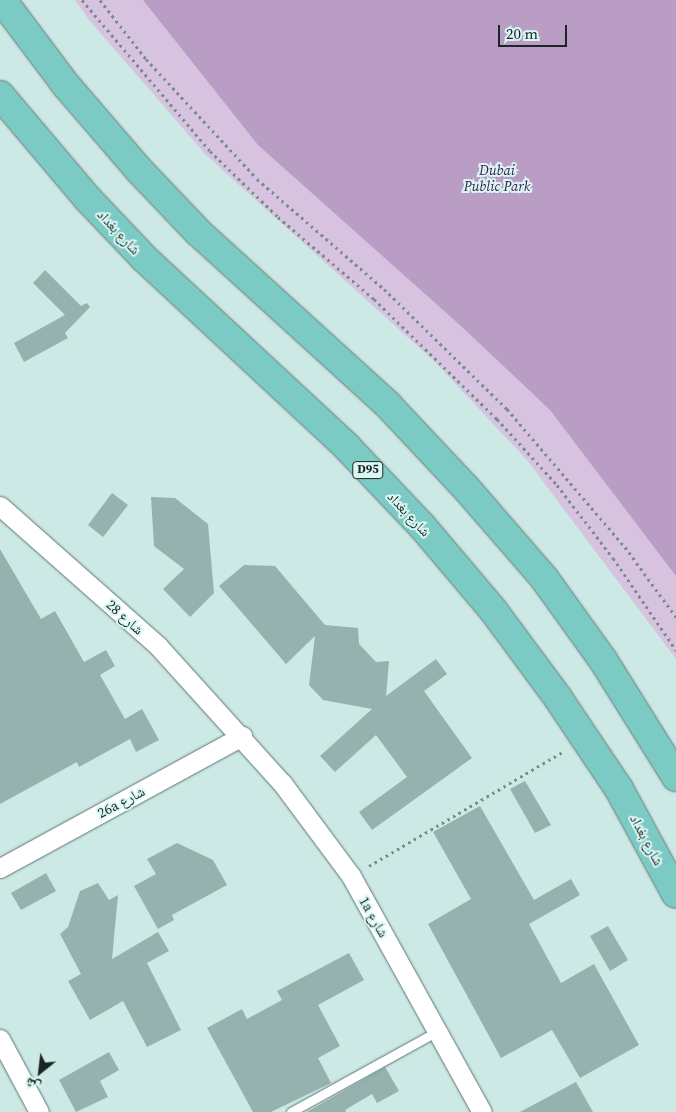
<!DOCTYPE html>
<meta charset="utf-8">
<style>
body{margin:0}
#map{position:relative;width:676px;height:1112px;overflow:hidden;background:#cde9e5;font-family:"Source Serif 4","Noto Naskh Arabic",serif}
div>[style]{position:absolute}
.green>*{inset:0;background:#d7c3df}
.water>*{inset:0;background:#b99dc5}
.building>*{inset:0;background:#96b2ae}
.path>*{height:3px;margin-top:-1.5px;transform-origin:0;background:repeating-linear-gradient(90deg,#788c89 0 2.5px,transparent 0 6.5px)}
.roads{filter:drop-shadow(0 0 1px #5d7673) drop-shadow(0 0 1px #5d7673)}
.lane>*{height:9px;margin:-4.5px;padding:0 4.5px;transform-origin:4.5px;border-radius:4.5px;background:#fff}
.street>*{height:19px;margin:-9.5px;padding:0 9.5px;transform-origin:9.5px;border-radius:9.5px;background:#fff}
.primary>*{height:28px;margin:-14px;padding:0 14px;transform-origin:14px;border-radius:14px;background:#7ccac4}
span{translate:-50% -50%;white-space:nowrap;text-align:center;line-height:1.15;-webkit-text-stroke:4px #daf7f3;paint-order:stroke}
.shield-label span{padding:1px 4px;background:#daf7f3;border:1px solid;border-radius:4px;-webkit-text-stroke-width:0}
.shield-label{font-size:12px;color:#1b2524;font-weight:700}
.park-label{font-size:14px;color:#3f1a4d;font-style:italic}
.street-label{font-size:14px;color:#1b2524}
.north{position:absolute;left:15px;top:1047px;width:50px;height:50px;-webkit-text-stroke:4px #daf7f3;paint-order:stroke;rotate:209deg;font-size:14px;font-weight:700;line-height:20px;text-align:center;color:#1b2524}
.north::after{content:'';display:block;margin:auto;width:18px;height:22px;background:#1b2524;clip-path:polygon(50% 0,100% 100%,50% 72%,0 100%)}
.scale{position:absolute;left:498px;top:25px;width:69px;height:22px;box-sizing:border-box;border:2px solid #1b2524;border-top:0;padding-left:6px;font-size:15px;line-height:18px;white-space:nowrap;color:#1b2524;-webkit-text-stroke:4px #daf7f3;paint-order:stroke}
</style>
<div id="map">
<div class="green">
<div style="clip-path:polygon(75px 0,676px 0,676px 659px,527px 460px,434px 361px,206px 155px,90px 21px)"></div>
</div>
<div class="water">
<div style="clip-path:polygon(143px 0,676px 0,676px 576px,550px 410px,461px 326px,258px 145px)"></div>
</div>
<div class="building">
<div style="clip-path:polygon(45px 270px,81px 306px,87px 303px,90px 307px,65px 333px,68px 338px,24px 362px,14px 343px,65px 315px,33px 283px)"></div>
<div style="clip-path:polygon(112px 493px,128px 505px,103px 537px,88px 525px)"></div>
<div style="clip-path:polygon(151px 497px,175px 498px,208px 524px,214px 593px,190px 617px,163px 589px,184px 569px,154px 546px)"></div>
<div style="clip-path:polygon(0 549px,41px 619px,55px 611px,84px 662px,106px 650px,115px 666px,100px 675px,125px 719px,142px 709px,159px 740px,136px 752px,130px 739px,79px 767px,77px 762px,0 804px)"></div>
<div style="clip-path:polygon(244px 565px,275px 566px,325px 625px,358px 628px,359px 644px,376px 662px,389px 661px,386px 696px,436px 659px,447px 674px,424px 691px,472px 758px,372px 830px,359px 812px,407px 777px,376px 735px,335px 772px,320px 756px,372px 709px,323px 700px,309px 685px,315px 636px,286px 664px,219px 586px)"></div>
<div style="clip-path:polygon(525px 781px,551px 825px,535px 833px,510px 789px)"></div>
<div style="clip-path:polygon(480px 806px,534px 900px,571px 879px,580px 895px,529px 924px,561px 983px,594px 964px,639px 1045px,580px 1078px,552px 1030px,501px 1058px,428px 924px,471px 899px,433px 832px)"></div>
<div style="clip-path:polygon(177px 843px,213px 860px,227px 885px,172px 915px,174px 920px,158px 929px,134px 886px,156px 874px,147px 859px)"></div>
<div style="clip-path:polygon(46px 873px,56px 891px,21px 910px,11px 893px)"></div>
<div style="clip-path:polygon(98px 883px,109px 900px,118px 895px,112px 959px,158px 932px,169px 951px,147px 963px,181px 1030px,147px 1047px,123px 1001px,90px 1020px,68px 981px,81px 974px,60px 934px,68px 927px,80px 891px)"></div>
<div style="clip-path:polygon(608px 926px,628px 960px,610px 971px,590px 936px)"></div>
<div style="clip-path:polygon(349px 953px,364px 980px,318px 1005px,340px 1046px,318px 1058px,331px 1083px,271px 1112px,253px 1112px,207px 1028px,242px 1009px,247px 1019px,282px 1000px,277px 991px)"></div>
<div style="clip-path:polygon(109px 1052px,119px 1070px,100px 1081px,108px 1097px,76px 1112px,59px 1080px)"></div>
<div style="clip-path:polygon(385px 1067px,399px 1091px,377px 1103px,372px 1094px,345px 1110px,346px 1112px,307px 1112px)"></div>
<div style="clip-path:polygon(576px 1082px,593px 1112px,520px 1112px)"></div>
</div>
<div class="path">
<div style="left:82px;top:0;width:198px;rotate:49.7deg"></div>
<div style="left:210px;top:151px;width:95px;rotate:44.1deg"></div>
<div style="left:278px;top:217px;width:126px;rotate:40.5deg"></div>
<div style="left:374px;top:299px;width:172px;rotate:44.3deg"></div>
<div style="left:497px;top:419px;width:89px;rotate:47.7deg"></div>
<div style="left:557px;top:485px;width:92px;rotate:52.5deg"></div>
<div style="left:613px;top:558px;width:112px;rotate:55.6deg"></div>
<div style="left:100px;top:0;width:75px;rotate:52.1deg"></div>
<div style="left:146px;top:59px;width:163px;rotate:47.2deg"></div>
<div style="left:257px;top:179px;width:168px;rotate:40.9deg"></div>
<div style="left:384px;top:289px;width:172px;rotate:44.3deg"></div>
<div style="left:507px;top:409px;width:182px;rotate:49.5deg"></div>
<div style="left:625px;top:547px;width:87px;rotate:53.9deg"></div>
<div style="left:369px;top:866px;width:226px;rotate:-30.5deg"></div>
</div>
<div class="roads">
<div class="lane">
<div style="left:291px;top:1112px;width:168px;rotate:-28.9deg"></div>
</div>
<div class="street">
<div style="left:0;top:506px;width:211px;rotate:41.5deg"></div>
<div style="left:158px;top:646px;width:185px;rotate:47.9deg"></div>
<div style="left:282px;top:783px;width:116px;rotate:53.4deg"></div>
<div style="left:351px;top:876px;width:270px;rotate:61deg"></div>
<div style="left:0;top:868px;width:276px;rotate:-28.6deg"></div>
<div style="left:0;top:1039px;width:83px;rotate:61.9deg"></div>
</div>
<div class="primary">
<div style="left:2px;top:0;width:105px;rotate:53.1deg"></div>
<div style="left:65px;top:84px;width:112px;rotate:49.3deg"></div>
<div style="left:138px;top:169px;width:87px;rotate:46.4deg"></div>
<div style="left:198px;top:232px;width:257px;rotate:42.3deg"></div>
<div style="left:388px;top:405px;width:114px;rotate:46.8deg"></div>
<div style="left:466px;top:488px;width:119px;rotate:49.1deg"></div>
<div style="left:544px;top:578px;width:101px;rotate:54.3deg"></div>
<div style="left:603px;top:660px;width:138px;rotate:58deg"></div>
<div style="left:0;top:95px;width:136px;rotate:49.8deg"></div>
<div style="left:88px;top:199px;width:83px;rotate:46.5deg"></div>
<div style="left:145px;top:259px;width:276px;rotate:42.9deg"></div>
<div style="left:347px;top:447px;width:109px;rotate:46.5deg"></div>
<div style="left:422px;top:526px;width:110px;rotate:49.8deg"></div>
<div style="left:493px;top:610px;width:109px;rotate:53.5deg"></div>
<div style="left:558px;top:698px;width:110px;rotate:56.2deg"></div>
<div style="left:619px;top:789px;width:119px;rotate:61.5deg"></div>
</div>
</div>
<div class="shield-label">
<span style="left:368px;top:470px">D95</span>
</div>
<div class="park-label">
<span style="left:497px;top:178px">Dubai<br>Public Park</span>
</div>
<div class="street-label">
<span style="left:119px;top:232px;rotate:47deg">شارع بغداد</span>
<span style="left:409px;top:514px;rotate:47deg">شارع بغداد</span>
<span style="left:125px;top:617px;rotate:42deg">شارع 28</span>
<span style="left:121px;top:802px;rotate:-28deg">26a شارع</span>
<span style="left:647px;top:840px;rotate:62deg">شارع بغداد</span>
<span style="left:374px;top:917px;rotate:60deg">1a شارع</span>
</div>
<div class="north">ش</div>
<div class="scale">20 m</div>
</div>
